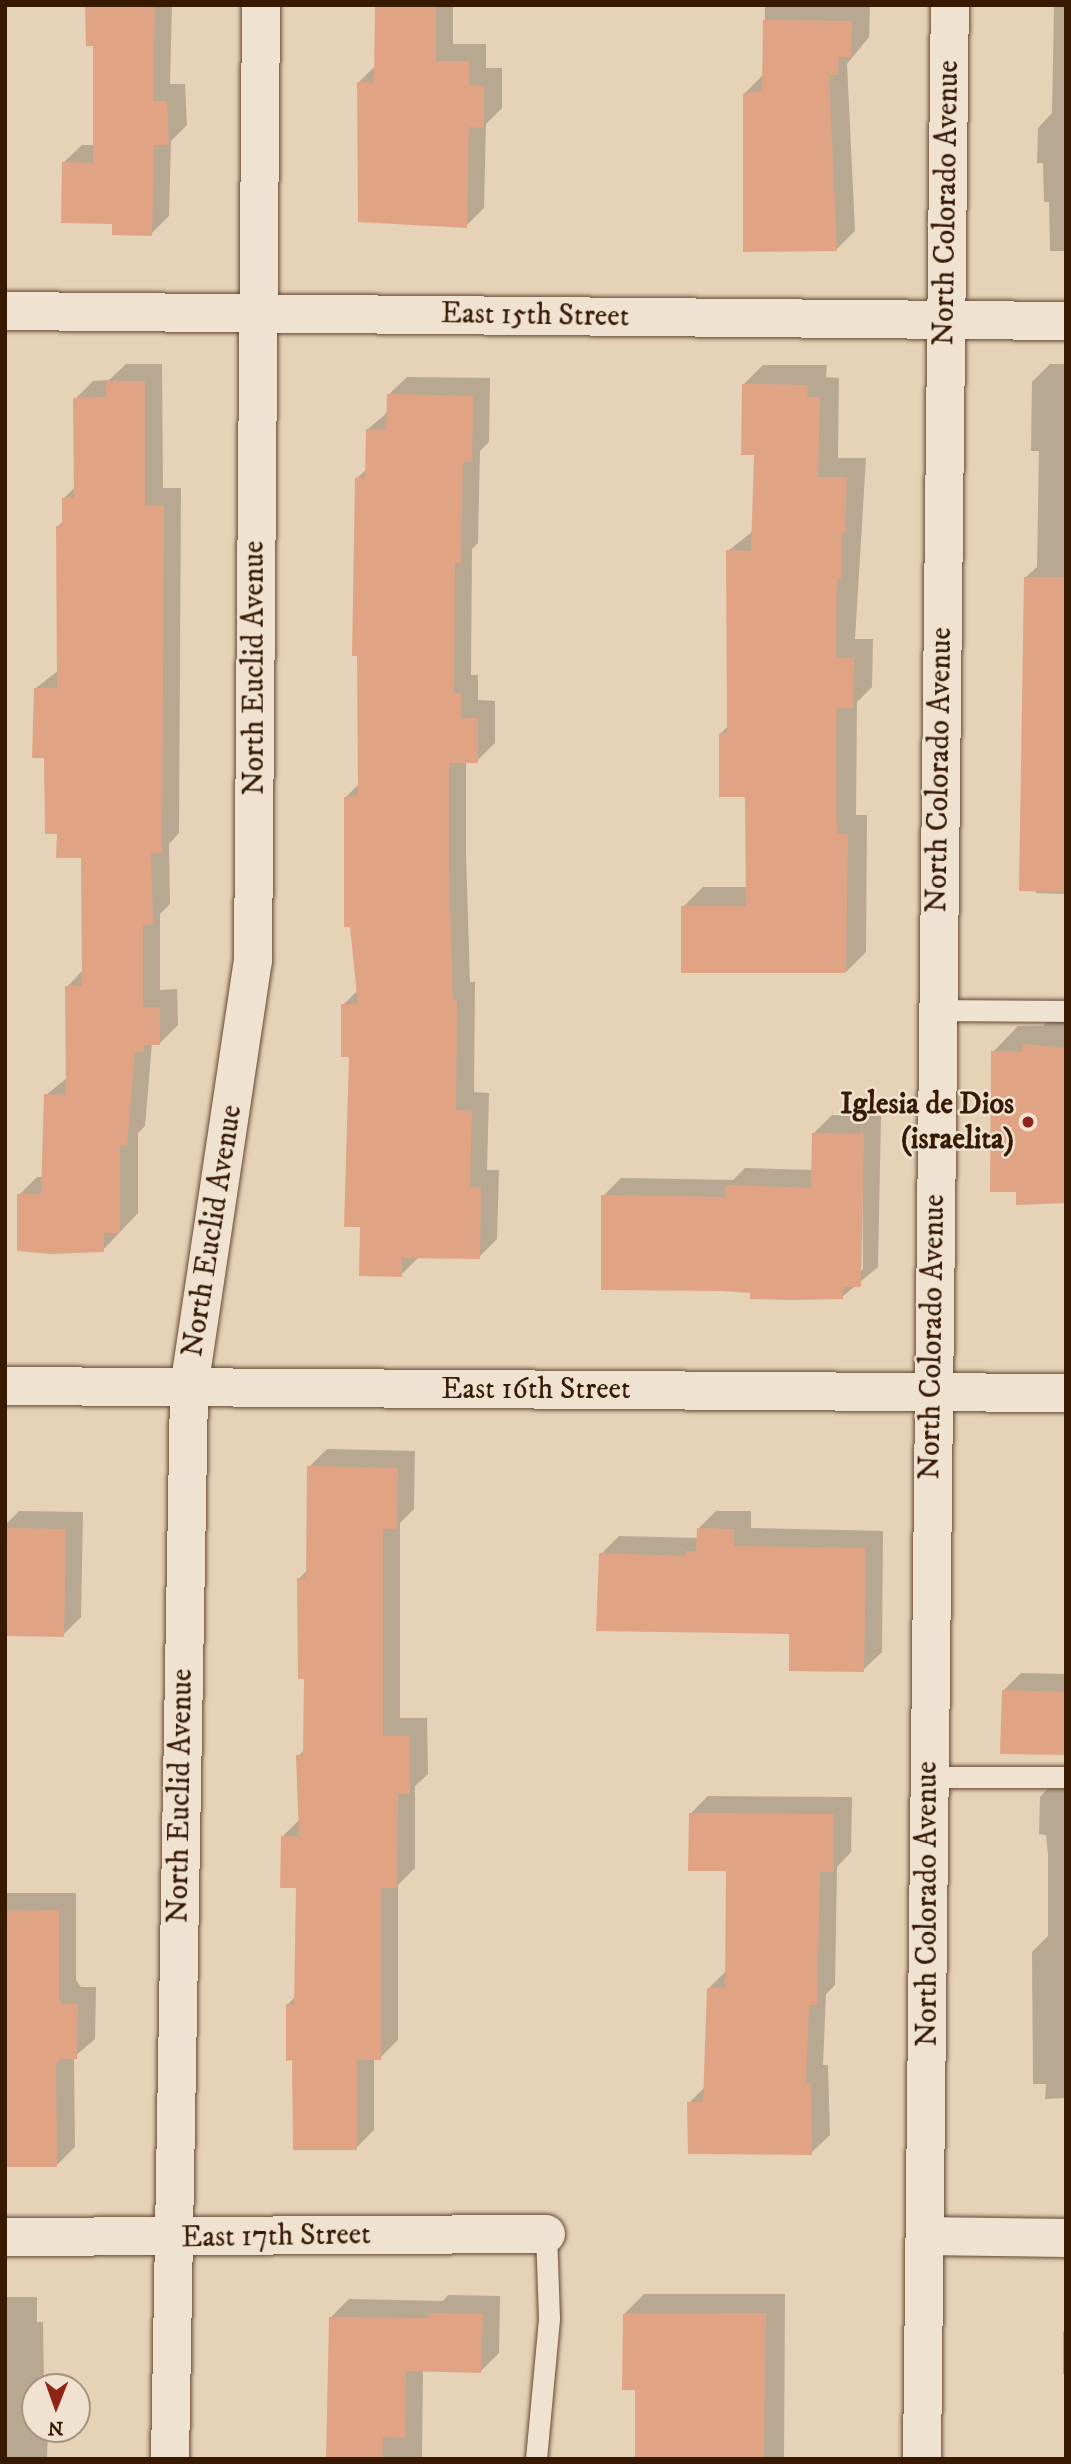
<!DOCTYPE html>
<style>
body{margin:0}
#map{position:relative;width:1071px;height:2464px;overflow:hidden;background:#e6d2b7;font-family:"IM FELL DW Pica",serif}
div>[style]{position:absolute}
.shadow>*{inset:0;background:#0003}
.building>*{inset:0;background:#e0a485}
.roads{filter:drop-shadow(0 0 2px #644830) drop-shadow(0 0 2px #644830)}
.lane>*{height:21px;margin:-10.5px;padding:0 10.5px;transform-origin:10.5px;border-radius:10.5px;background:#efe2d0}
.street>*{height:38px;margin:-19px;padding:0 19px;transform-origin:19px;border-radius:19px;background:#efe2d0}
.secondary>*{height:38px;margin:-19px;padding:0 19px;transform-origin:19px;border-radius:19px;background:#efe2d0}
.dots>*{width:19px;height:19px;translate:-50% -50%;box-sizing:border-box;border:4px solid #efe2d0;border-radius:50%}
span{translate:-50% -50%;white-space:nowrap;text-align:center;line-height:1.15;-webkit-text-stroke:5px #efe2d0;paint-order:stroke}
.street-label{font-size:30px;color:#381a03}
.poi-label{font-size:30px;color:#381a03;font-weight:700}
.right{translate:-100% -50%;text-align:right}
.frame{position:absolute;inset:0;border:7px solid #381a03;pointer-events:none}
.north{position:absolute;left:21px;top:2373px;width:70px;height:70px;box-sizing:border-box;background:#efe2d0;border:2px solid #a6927e;border-radius:50%;rotate:181deg;font-size:19px;font-weight:700;line-height:28px;text-align:center;color:#381a03}
.north::after{content:'';display:block;margin:auto;width:24px;height:32px;background:#8f2418;clip-path:polygon(50% 0,100% 100%,50% 72%,0 100%)}
</style>
<div id="map">
<div class="shadow">
<div style="clip-path:polygon(87px 5px,172px 5px,170px 84px,185px 84px,187px 125px,171px 141px,169px 216px,151px 234px,114px 222px,63px 163px,82px 145px,95px 145px,95px 45px)"></div>
<div style="clip-path:polygon(376px 5px,453px 5px,453px 44px,486px 44px,486px 68px,502px 68px,502px 108px,486px 124px,484px 208px,466px 226px,358px 83px,376px 65px)"></div>
<div style="clip-path:polygon(765px 5px,870px 5px,869px 37px,847px 64px,855px 231px,837px 249px,745px 93px,764px 74px)"></div>
<div style="clip-path:polygon(1054px 5px,1066px 5px,1066px 251px,1050px 251px,1049px 202px,1044px 202px,1043px 163px,1037px 163px,1038px 128px,1052px 113px)"></div>
<div style="clip-path:polygon(126px 364px,162px 364px,163px 488px,181px 488px,179px 833px,169px 844px,170px 904px,160px 914px,160px 990px,177px 989px,178px 1025px,160px 1043px,152px 1043px,145px 1126px,138px 1133px,138px 1213px,103px 1250px,19px 1195px,37px 1177px,43px 1177px,46px 1095px,68px 1077px,67px 987px,83px 970px,83px 856px,59px 833px,36px 688px,59px 670px,58px 526px,63px 521px,64px 498px,75px 487px,75px 399px,93px 381px,109px 380px)"></div>
<div style="clip-path:polygon(1050px 364px,1066px 364px,1066px 894px,1036px 893px,1026px 577px,1037px 567px,1039px 451px,1031px 451px,1032px 382px)"></div>
<div style="clip-path:polygon(763px 365px,827px 365px,826px 377px,839px 378px,838px 458px,866px 458px,855px 639px,873px 639px,872px 687px,857px 702px,856px 815px,867px 815px,866px 952px,846px 972px,683px 907px,703px 887px,747px 887px,746px 795px,720px 734px,729px 725px,728px 551px,753px 531px,755px 454px,743px 385px)"></div>
<div style="clip-path:polygon(407px 377px,490px 378px,489px 442px,480px 451px,478px 543px,472px 549px,471px 675px,478px 675px,478px 700px,495px 701px,495px 743px,477px 761px,466px 761px,466px 853px,470px 982px,475px 982px,474px 1092px,489px 1093px,487px 1170px,499px 1170px,497px 1239px,479px 1257px,420px 1256px,401px 1275px,362px 1226px,351px 1055px,343px 1005px,358px 990px,346px 797px,359px 784px,357px 478px,367px 469px,367px 430px,388px 412px,388px 395px)"></div>
<div style="clip-path:polygon(1050px 1019px,1066px 1021px,1066px 1202px,993px 1052px,1018px 1026px,1043px 1026px)"></div>
<div style="clip-path:polygon(evenodd,832px 1115px,881px 1116px,878px 1267px,842px 1297px,752px 1292px,603px 1196px,621px 1178px,733px 1180px,745px 1168px,813px 1170px,814px 1133px,832px 1115px,862px 1125px,863px 1269px,859px 1273px,862px 1125px)"></div>
<div style="clip-path:polygon(327px 1449px,415px 1451px,414px 1509px,400px 1523px,400px 1718px,427px 1718px,428px 1774px,415px 1786px,415px 1868px,398px 1885px,398px 2040px,380px 2058px,374px 2058px,374px 2130px,356px 2148px,287px 2005px,296px 1996px,298px 1886px,282px 1837px,300px 1819px,298px 1756px,305px 1749px,306px 1677px,299px 1579px,307px 1570px,309px 1467px)"></div>
<div style="clip-path:polygon(19px 1511px,83px 1512px,81px 1617px,63px 1635px,5px 1634px,5px 1525px)"></div>
<div style="clip-path:polygon(716px 1511px,751px 1511px,751px 1528px,883px 1531px,882px 1652px,863px 1670px,791px 1632px,601px 1554px,619px 1536px,698px 1538px,698px 1529px)"></div>
<div style="clip-path:polygon(1021px 1673px,1066px 1674px,1066px 1753px,1003px 1691px)"></div>
<div style="clip-path:polygon(1058px 1778px,1066px 1779px,1066px 2098px,1045px 2099px,1046px 2084px,1033px 2084px,1032px 1952px,1048px 1936px,1048px 1855px,1046px 1835px,1039px 1834px,1040px 1797px)"></div>
<div style="clip-path:polygon(708px 1796px,852px 1797px,851px 1852px,837px 1867px,835px 1985px,826px 1994px,823px 2065px,828px 2065px,830px 2135px,811px 2153px,689px 2103px,706px 2086px,708px 1989px,727px 1970px,727px 1870px,690px 1814px)"></div>
<div style="clip-path:polygon(5px 1893px,76px 1893px,76px 1980px,81px 1987px,96px 1987px,95px 2039px,74px 2057px,75px 2147px,57px 2165px,5px 2165px)"></div>
<div style="clip-path:polygon(644px 2294px,785px 2294px,784px 2459px,636px 2459px,636px 2389px,624px 2314px)"></div>
<div style="clip-path:polygon(448px 2295px,500px 2296px,499px 2353px,480px 2372px,423px 2370px,422px 2459px,330px 2459px,331px 2317px,349px 2299px,443px 2301px)"></div>
<div style="clip-path:polygon(5px 2297px,37px 2297px,37px 2322px,43px 2322px,44px 2387px,35px 2387px,35px 2429px,48px 2429px,47px 2459px,5px 2459px)"></div>
<div style="clip-path:polygon(1066px 2329px,1066px 2374px,1063px 2374px,1063px 2332px)"></div>
</div>
<div class="building">
<div style="clip-path:polygon(85px 5px,155px 5px,153px 101px,167px 101px,169px 145px,154px 145px,152px 236px,112px 235px,112px 224px,61px 223px,62px 162px,93px 163px,93px 46px,86px 46px)"></div>
<div style="clip-path:polygon(375px 5px,436px 5px,436px 61px,469px 61px,469px 85px,484px 86px,484px 128px,469px 127px,467px 228px,358px 222px,357px 82px,374px 82px)"></div>
<div style="clip-path:polygon(763px 20px,852px 21px,851px 57px,839px 57px,838px 75px,829px 75px,837px 251px,743px 252px,743px 93px,762px 92px)"></div>
<div style="clip-path:polygon(106px 381px,145px 381px,145px 506px,164px 505px,162px 853px,151px 853px,153px 924px,143px 925px,143px 1007px,160px 1007px,160px 1045px,144px 1045px,144px 1052px,135px 1052px,127px 1146px,120px 1145px,120px 1233px,104px 1233px,104px 1252px,51px 1254px,17px 1251px,17px 1194px,41px 1194px,44px 1094px,66px 1095px,65px 986px,82px 986px,81px 858px,56px 858px,57px 834px,45px 834px,44px 758px,32px 758px,34px 688px,57px 688px,56px 526px,62px 526px,62px 498px,74px 498px,73px 398px,106px 397px)"></div>
<div style="clip-path:polygon(742px 384px,808px 385px,807px 397px,820px 397px,818px 477px,847px 477px,845px 533px,842px 533px,841px 579px,837px 579px,836px 658px,854px 658px,853px 708px,837px 708px,836px 748px,837px 834px,848px 834px,846px 973px,681px 973px,681px 906px,746px 906px,745px 797px,719px 797px,719px 733px,727px 733px,726px 550px,751px 551px,754px 455px,741px 455px)"></div>
<div style="clip-path:polygon(387px 394px,473px 396px,472px 462px,463px 462px,461px 563px,455px 563px,454px 693px,461px 693px,461px 718px,478px 718px,478px 763px,449px 763px,449px 872px,453px 1000px,457px 1000px,456px 1110px,472px 1111px,470px 1187px,481px 1187px,480px 1259px,402px 1258px,402px 1277px,359px 1276px,360px 1227px,344px 1227px,349px 1057px,341px 1057px,341px 1004px,358px 1004px,350px 927px,344px 927px,344px 797px,358px 796px,357px 656px,352px 656px,355px 478px,365px 478px,366px 429px,386px 430px)"></div>
<div style="clip-path:polygon(1024px 577px,1066px 577px,1066px 892px,1019px 891px)"></div>
<div style="clip-path:polygon(1022px 1044px,1066px 1048px,1066px 1203px,1016px 1205px,1016px 1192px,990px 1192px,991px 1051px,1022px 1052px)"></div>
<div style="clip-path:polygon(812px 1133px,864px 1134px,861px 1287px,843px 1287px,843px 1299px,791px 1300px,750px 1299px,750px 1293px,723px 1291px,601px 1290px,601px 1195px,725px 1197px,725px 1185px,811px 1188px)"></div>
<div style="clip-path:polygon(307px 1466px,398px 1468px,397px 1529px,383px 1529px,383px 1736px,410px 1736px,410px 1794px,398px 1794px,397px 1888px,381px 1888px,381px 2060px,357px 2060px,357px 2150px,293px 2150px,292px 2060px,286px 2061px,286px 2004px,294px 2004px,296px 1888px,280px 1888px,281px 1836px,299px 1837px,296px 1755px,303px 1755px,304px 1679px,298px 1679px,297px 1578px,306px 1579px)"></div>
<div style="clip-path:polygon(5px 1528px,66px 1529px,64px 1637px,5px 1636px)"></div>
<div style="clip-path:polygon(697px 1528px,734px 1529px,734px 1546px,866px 1548px,864px 1672px,789px 1671px,789px 1634px,596px 1631px,599px 1553px,685px 1556px,685px 1551px,696px 1551px)"></div>
<div style="clip-path:polygon(1002px 1690px,1066px 1692px,1066px 1755px,1000px 1754px)"></div>
<div style="clip-path:polygon(689px 1813px,834px 1814px,834px 1872px,820px 1872px,817px 2005px,809px 2005px,806px 2083px,811px 2083px,812px 2155px,688px 2154px,687px 2102px,703px 2102px,707px 1988px,725px 1988px,726px 1871px,688px 1871px)"></div>
<div style="clip-path:polygon(59px 1910px,59px 1999px,63px 2004px,78px 2004px,77px 2059px,60px 2059px,56px 2064px,57px 2167px,5px 2167px,5px 1911px)"></div>
<div style="clip-path:polygon(429px 2313px,483px 2314px,481px 2373px,406px 2371px,405px 2438px,383px 2437px,382px 2459px,326px 2459px,329px 2317px,429px 2318px)"></div>
<div style="clip-path:polygon(766px 2313px,764px 2459px,635px 2459px,635px 2390px,622px 2390px,623px 2314px)"></div>
</div>
<div class="roads">
<div class="lane">
<div style="left:937px;top:1010px;width:129px;rotate:0.4deg"></div>
<div style="left:928px;top:1777px;width:138px"></div>
<div style="left:536px;top:2459px;width:142px;rotate:-84.7deg"></div>
<div style="left:549px;top:2318px;width:84px;rotate:-92deg"></div>
</div>
<div class="street">
<div style="left:5px;top:311px;width:1061px;rotate:0.54deg"></div>
<div style="left:925px;top:2236px;width:141px;rotate:0.8deg"></div>
<div style="left:5px;top:2237px;width:541px;rotate:-0.32deg"></div>
<div style="left:170px;top:2459px;width:1071px;rotate:-88.98deg"></div>
<div style="left:189px;top:1388px;width:432px;rotate:-81.5deg"></div>
<div style="left:253px;top:961px;width:956px;rotate:-89.52deg"></div>
<div style="left:922px;top:2459px;width:2454px;rotate:-89.35deg"></div>
</div>
<div class="secondary">
<div style="left:5px;top:1386px;width:1061px;rotate:0.38deg"></div>
</div>
</div>
<div class="dots">
<div style="left:1028px;top:1122px;background:#8f2418"></div>
</div>
<div class="street-label">
<span style="left:947px;top:203px;rotate:-89deg">North Colorado Avenue</span>
<span style="left:535px;top:316px;rotate:1deg">East 15th Street</span>
<span style="left:255px;top:668px;rotate:-90deg">North Euclid Avenue</span>
<span style="left:940px;top:770px;rotate:-89deg">North Colorado Avenue</span>
<span style="left:213px;top:1231px;rotate:-81deg">North Euclid Avenue</span>
<span style="left:933px;top:1337px;rotate:-89deg">North Colorado Avenue</span>
<span style="left:536px;top:1390px">East 16th Street</span>
<span style="left:181px;top:1796px;rotate:-89deg">North Euclid Avenue</span>
<span style="left:928px;top:1904px;rotate:-90deg">North Colorado Avenue</span>
<span style="left:276px;top:2237px;rotate:-1deg">East 17th Street</span>
</div>
<div class="poi-label">
<span class="right" style="left:1014px;top:1122px">Iglesia de Dios<br>(israelita)</span>
</div>
<div class="frame"></div>
<div class="north">N</div>
</div>
